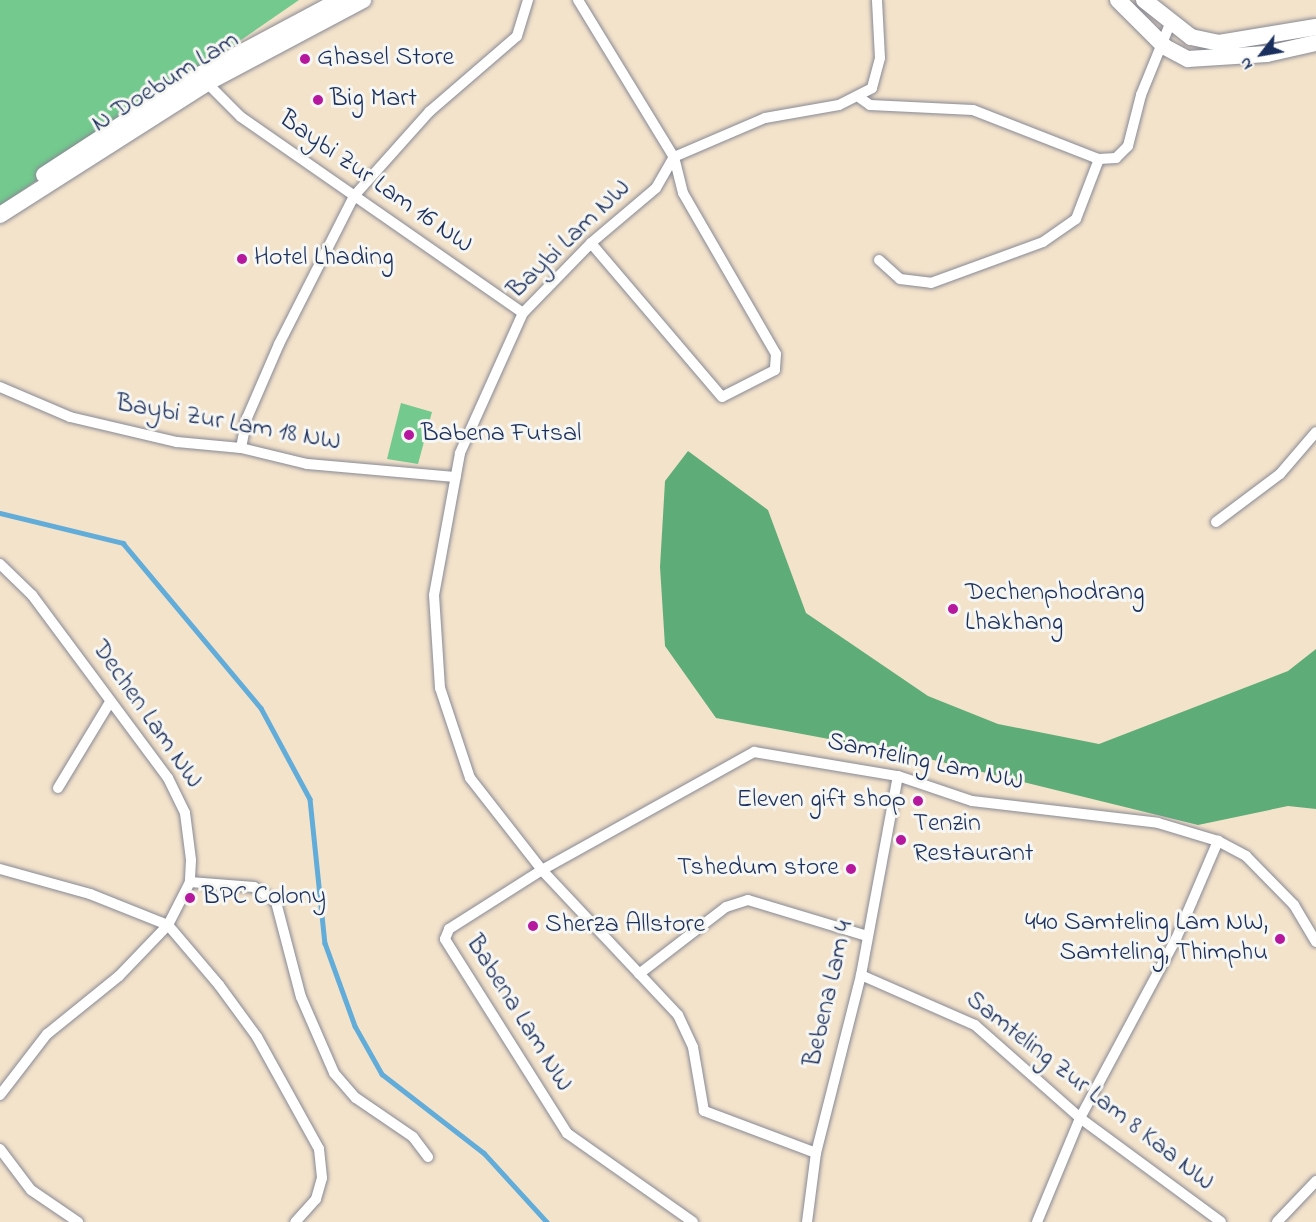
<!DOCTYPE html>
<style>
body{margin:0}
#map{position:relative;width:1316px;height:1222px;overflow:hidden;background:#f4e3cb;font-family:"Indie Flower",sans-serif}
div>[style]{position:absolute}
.green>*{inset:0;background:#73c98e}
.forest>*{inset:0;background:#5ead79}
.stream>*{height:4.5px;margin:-2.25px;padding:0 2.25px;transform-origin:2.25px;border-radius:2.25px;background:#62acda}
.roads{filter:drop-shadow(0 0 2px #888994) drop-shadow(0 0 2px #888994)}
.street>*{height:10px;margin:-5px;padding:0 5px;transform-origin:5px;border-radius:5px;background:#fff}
.secondary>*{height:16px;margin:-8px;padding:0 8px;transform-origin:8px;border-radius:8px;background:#fff}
.dots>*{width:16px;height:16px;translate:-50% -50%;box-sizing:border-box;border:3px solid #f6f6f2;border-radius:50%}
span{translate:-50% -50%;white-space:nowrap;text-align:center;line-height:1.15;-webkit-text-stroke:6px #f6f6f2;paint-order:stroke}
.poi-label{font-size:26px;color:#1b2f5e}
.left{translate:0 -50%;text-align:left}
.right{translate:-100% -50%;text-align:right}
.street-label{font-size:26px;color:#1b2f5e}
.north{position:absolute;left:1232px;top:24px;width:60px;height:60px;-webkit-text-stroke:4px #f6f6f2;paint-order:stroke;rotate:239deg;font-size:16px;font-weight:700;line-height:24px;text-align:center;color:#1b2f5e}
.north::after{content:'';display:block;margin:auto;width:21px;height:27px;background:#1b2f5e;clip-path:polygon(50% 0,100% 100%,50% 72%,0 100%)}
</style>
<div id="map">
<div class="green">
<div style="clip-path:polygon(0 0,299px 0,0 206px)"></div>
<div style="clip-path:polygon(401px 403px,432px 412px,418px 464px,387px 459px)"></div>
</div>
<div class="forest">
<div style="clip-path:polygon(688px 451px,768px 510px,806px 613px,928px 696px,998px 724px,1099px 744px,1288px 671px,1316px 649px,1316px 809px,1288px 806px,1198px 825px,909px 754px,716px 718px,665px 646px,660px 567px,665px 481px)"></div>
</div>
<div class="stream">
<div style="left:0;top:513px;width:127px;rotate:13.7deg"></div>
<div style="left:123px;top:543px;width:215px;rotate:50.1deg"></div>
<div style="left:261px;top:708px;width:103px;rotate:61.7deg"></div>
<div style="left:310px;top:799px;width:145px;rotate:84.1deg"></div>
<div style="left:325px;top:943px;width:88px;rotate:70.1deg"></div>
<div style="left:355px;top:1026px;width:55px;rotate:60.6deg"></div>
<div style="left:382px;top:1074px;width:129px;rotate:37.8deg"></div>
<div style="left:484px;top:1153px;width:93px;rotate:47.6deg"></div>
</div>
<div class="roads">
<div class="street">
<div style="left:578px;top:0;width:184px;rotate:58.6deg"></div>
<div style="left:674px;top:157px;width:37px;rotate:76deg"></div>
<div style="left:683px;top:193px;width:186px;rotate:60deg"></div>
<div style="left:776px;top:354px;width:16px;rotate:94deg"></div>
<div style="left:775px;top:370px;width:59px;rotate:153deg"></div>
<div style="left:722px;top:397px;width:202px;rotate:-130.4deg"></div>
<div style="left:207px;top:83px;width:48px;rotate:45deg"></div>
<div style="left:241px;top:117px;width:343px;rotate:34.8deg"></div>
<div style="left:860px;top:98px;width:12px;rotate:35deg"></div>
<div style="left:870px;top:105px;width:103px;rotate:2.8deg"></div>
<div style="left:973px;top:110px;width:135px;rotate:21.3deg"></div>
<div style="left:1099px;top:159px;width:17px;rotate:-3deg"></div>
<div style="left:1116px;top:158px;width:17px;rotate:-45deg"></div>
<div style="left:1128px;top:146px;width:53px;rotate:-75.7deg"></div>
<div style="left:1141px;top:95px;width:77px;rotate:-67.8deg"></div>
<div style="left:879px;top:260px;width:28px;rotate:42deg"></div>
<div style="left:900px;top:279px;width:31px;rotate:7deg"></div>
<div style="left:931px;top:283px;width:119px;rotate:-20.1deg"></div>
<div style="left:1043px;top:242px;width:40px;rotate:-34.9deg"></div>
<div style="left:1076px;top:219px;width:64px;rotate:-69deg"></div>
<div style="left:0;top:387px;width:76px;rotate:23.2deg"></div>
<div style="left:70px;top:417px;width:110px;rotate:13.2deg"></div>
<div style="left:177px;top:442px;width:64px;rotate:5.4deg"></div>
<div style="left:241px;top:448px;width:68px;rotate:13.6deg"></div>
<div style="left:307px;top:464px;width:149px;rotate:5deg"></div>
<div style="left:241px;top:448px;width:31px;rotate:-79deg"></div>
<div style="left:247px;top:418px;width:81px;rotate:-66.6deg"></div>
<div style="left:279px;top:344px;width:166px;rotate:-63.1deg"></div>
<div style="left:354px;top:196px;width:113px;rotate:-48.2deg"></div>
<div style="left:429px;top:112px;width:116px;rotate:-40.8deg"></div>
<div style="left:517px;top:36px;width:38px;rotate:-73deg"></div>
<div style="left:1216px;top:522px;width:80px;rotate:-36.9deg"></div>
<div style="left:1280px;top:474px;width:55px;rotate:-49.4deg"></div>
<div style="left:0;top:564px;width:45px;rotate:44.1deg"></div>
<div style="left:32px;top:595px;width:228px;rotate:53.4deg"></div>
<div style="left:168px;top:778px;width:39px;rotate:64deg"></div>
<div style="left:185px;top:813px;width:47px;rotate:82.7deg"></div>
<div style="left:191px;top:860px;width:22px;rotate:93deg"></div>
<div style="left:190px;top:882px;width:48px;rotate:117.1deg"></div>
<div style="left:168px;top:925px;width:71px;rotate:133.9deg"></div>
<div style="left:119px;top:976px;width:92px;rotate:141.1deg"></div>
<div style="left:47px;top:1034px;width:77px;rotate:127.6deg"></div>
<div style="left:58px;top:788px;width:100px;rotate:-58.8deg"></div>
<div style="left:0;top:869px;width:93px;rotate:15.5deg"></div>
<div style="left:90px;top:894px;width:84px;rotate:21.7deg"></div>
<div style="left:168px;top:925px;width:79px;rotate:49.6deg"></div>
<div style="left:219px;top:985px;width:64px;rotate:53.8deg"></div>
<div style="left:257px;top:1037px;width:128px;rotate:61deg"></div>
<div style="left:319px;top:1149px;width:29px;rotate:84deg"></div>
<div style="left:322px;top:1178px;width:22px;rotate:106deg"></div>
<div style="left:316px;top:1199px;width:31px;rotate:132deg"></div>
<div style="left:190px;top:882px;width:64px;rotate:4.5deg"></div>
<div style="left:254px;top:887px;width:27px;rotate:34deg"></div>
<div style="left:276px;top:902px;width:98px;rotate:75.3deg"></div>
<div style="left:301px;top:997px;width:83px;rotate:66.5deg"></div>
<div style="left:334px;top:1073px;width:33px;rotate:49deg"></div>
<div style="left:356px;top:1098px;width:69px;rotate:34.4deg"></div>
<div style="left:413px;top:1137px;width:25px;rotate:53deg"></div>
<div style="left:639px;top:974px;width:110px;rotate:-37.6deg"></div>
<div style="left:726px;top:907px;width:23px;rotate:-18deg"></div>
<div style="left:748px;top:900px;width:124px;rotate:16.8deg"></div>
<div style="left:861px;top:975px;width:124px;rotate:23.7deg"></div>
<div style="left:975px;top:1025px;width:140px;rotate:41.5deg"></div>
<div style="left:1080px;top:1118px;width:175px;rotate:36.4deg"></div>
<div style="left:0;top:1149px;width:51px;rotate:52.9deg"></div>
<div style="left:31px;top:1190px;width:57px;rotate:34.2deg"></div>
<div style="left:816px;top:1153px;width:120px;rotate:-159.4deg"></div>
<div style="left:704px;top:1111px;width:65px;rotate:-99.8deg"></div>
<div style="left:693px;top:1047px;width:35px;rotate:-115deg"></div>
<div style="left:678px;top:1015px;width:199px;rotate:-133.2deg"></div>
<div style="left:542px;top:870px;width:117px;rotate:-128deg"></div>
<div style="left:470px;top:778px;width:95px;rotate:-108.4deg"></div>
<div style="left:440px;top:688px;width:93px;rotate:-93.7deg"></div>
<div style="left:434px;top:595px;width:144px;rotate:-79.6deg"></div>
<div style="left:460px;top:453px;width:154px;rotate:-65.8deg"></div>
<div style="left:523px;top:313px;width:98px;rotate:-45.8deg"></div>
<div style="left:591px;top:243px;width:85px;rotate:-40.2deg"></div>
<div style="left:656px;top:188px;width:36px;rotate:-60deg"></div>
<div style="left:674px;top:157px;width:99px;rotate:-23.2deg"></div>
<div style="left:765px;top:118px;width:75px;rotate:-10deg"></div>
<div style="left:839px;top:105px;width:37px;rotate:-27deg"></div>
<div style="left:872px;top:88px;width:31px;rotate:-75deg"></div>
<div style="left:880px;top:58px;width:58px;rotate:-93deg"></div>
<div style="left:693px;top:1222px;width:154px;rotate:-144.8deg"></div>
<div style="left:567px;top:1133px;width:229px;rotate:-122.2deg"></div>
<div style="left:445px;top:939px;width:11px;rotate:-68deg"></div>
<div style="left:449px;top:929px;width:110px;rotate:-32.4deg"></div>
<div style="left:542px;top:870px;width:243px;rotate:-29.1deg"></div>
<div style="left:754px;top:752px;width:146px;rotate:9.5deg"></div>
<div style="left:898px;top:776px;width:78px;rotate:18.7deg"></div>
<div style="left:972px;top:801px;width:187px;rotate:6.7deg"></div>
<div style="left:1158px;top:823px;width:63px;rotate:16.7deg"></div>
<div style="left:1218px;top:841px;width:32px;rotate:28deg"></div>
<div style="left:1246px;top:856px;width:69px;rotate:45.6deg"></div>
<div style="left:1294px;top:905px;width:43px;rotate:59.3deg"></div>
<div style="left:807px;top:1222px;width:70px;rotate:-82.6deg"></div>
<div style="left:816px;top:1153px;width:184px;rotate:-75.8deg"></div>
<div style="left:861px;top:975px;width:202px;rotate:-79.5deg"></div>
<div style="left:1037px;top:1222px;width:113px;rotate:-67.5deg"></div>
<div style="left:1080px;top:1118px;width:203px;rotate:-61.8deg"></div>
<div style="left:1176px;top:939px;width:107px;rotate:-66.8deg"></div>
<div style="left:1277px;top:1222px;width:57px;rotate:-46.4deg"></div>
</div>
<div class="secondary">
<div style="left:1118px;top:0;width:66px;rotate:45deg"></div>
<div style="left:1165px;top:47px;width:26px;rotate:28deg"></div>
<div style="left:1188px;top:59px;width:79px;rotate:-3.6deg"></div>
<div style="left:1267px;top:54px;width:50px;rotate:-12.7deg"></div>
<div style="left:1144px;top:0;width:60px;rotate:38.2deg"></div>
<div style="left:1191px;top:37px;width:29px;rotate:12deg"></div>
<div style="left:1219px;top:43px;width:98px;rotate:-9.4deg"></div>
<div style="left:44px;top:175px;width:172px;rotate:-33.1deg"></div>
<div style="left:188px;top:81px;width:172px;rotate:-28.1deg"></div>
<div style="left:0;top:215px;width:246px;rotate:-32.5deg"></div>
<div style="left:207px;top:83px;width:177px;rotate:-28deg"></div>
</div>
</div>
<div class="dots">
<div style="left:305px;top:59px;background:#b5179e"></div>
<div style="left:318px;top:100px;background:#b5179e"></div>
<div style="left:242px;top:259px;background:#b5179e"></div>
<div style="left:409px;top:435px;background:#b5179e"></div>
<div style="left:953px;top:609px;background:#b5179e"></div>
<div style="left:918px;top:801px;background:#b5179e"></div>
<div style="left:901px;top:840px;background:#b5179e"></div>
<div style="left:851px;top:869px;background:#b5179e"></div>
<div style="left:190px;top:898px;background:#b5179e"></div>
<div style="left:533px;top:926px;background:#b5179e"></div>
<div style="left:1280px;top:939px;background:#b5179e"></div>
</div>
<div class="poi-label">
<span class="left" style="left:317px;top:59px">Ghasel Store</span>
<span class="left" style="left:330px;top:100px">Big Mart</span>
<span class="left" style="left:254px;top:259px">Hotel Lhading</span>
<span class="left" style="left:421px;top:435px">Babena Futsal</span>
<span class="left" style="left:965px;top:609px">Dechenphodrang<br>Lhakhang</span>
<span class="right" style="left:906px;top:801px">Eleven gift shop</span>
<span class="left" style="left:913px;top:840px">Tenzin<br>Restaurant</span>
<span class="right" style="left:839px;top:869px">Tshedum store</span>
<span class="left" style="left:202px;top:898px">BPC Colony</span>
<span class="right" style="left:1268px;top:939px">440 Samteling Lam NW,<br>Samteling, Thimphu</span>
<span class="left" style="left:545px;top:926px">Sherza Allstore</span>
</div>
<div class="street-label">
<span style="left:166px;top:83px;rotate:-32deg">N Doebum Lam</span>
<span style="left:375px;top:183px;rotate:35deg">Baybi Zur Lam 16 NW</span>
<span style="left:570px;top:240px;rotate:-44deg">Baybi Lam NW</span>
<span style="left:228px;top:424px;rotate:10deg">Baybi Zur Lam 18 NW</span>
<span style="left:146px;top:715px;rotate:55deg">Dechen Lam NW</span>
<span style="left:925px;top:763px;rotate:12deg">Samteling Lam NW</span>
<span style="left:830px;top:994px;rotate:-77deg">Bebena Lam 4</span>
<span style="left:518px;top:1014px;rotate:58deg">Babena Lam NW</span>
<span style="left:1089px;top:1092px;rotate:38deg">Samteling Zur Lam 8 Kaa NW</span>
</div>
<div class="north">N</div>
</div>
